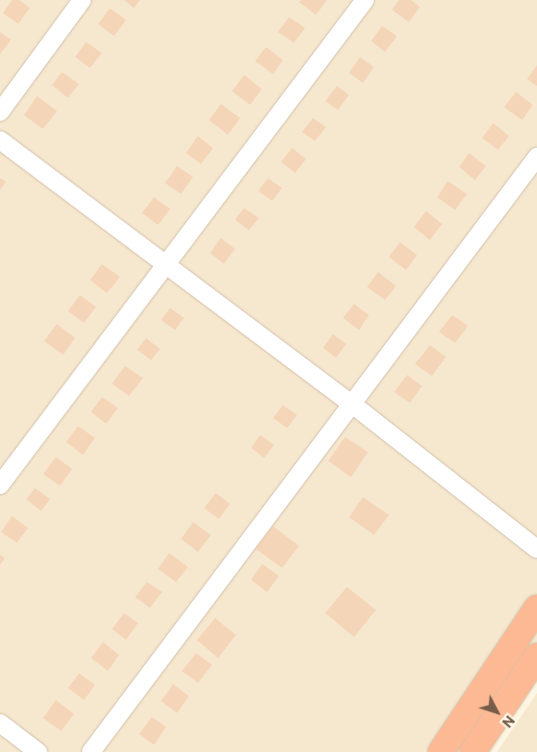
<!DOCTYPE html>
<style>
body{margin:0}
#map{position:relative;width:537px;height:752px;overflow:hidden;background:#fef5e2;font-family:Commissioner,sans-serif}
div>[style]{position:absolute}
.residential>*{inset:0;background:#f6e8cf}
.building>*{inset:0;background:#f5d5b7}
.roads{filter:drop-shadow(0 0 1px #d1c0ab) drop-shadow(0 0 1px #d1c0ab)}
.minor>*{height:18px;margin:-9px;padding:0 9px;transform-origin:9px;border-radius:9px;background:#fff}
.highway>*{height:26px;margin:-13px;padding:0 13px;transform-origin:13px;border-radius:13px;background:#fcb994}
span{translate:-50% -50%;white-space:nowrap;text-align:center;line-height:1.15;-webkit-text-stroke:5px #fff8e9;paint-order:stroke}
.north{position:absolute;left:472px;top:687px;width:50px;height:50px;-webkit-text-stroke:4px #fff8e9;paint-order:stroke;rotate:130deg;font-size:14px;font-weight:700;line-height:20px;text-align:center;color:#775c47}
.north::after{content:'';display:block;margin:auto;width:18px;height:22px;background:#775c47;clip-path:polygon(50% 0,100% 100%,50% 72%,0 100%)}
</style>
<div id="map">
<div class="residential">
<div style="clip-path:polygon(0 0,537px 0,537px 682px,489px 752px,0 752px)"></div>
<div style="clip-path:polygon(537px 693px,537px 752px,497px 752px)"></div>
</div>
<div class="building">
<div style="clip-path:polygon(12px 0,19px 0,30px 8px,18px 24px,3px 13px)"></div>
<div style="clip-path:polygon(124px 0,140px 0,134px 8px)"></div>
<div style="clip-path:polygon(301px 0,327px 0,316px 15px,299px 2px)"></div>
<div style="clip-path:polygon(399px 0,411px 0,420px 7px,409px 22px,392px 10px)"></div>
<div style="clip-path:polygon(110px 8px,126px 20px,114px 36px,98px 24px)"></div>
<div style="clip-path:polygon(289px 17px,305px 28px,294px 43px,278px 32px)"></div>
<div style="clip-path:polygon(382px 26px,397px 36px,385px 52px,371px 41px)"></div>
<div style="clip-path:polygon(0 32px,11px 40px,0 54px)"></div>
<div style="clip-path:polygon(86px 42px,102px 53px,90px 68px,75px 57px)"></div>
<div style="clip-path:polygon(266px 47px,283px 60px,273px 74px,255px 61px)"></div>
<div style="clip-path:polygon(360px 57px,374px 67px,363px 83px,349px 73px)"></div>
<div style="clip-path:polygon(537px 65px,537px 86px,527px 79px)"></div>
<div style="clip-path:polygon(62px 72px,79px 84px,68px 98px,52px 85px)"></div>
<div style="clip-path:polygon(244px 75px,262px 89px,250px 105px,232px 91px)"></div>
<div style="clip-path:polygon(337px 86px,349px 95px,338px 110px,325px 101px)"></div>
<div style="clip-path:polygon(516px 92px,533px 105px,522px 120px,504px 107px)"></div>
<div style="clip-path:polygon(37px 96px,57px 111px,43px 129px,24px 115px)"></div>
<div style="clip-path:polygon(221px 104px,240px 118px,228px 135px,209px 120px)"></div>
<div style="clip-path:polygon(313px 118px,326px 127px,315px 141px,302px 132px)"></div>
<div style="clip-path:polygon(493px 123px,509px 136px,498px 150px,482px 138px)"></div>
<div style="clip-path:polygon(198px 136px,213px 148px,201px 164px,186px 153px)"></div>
<div style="clip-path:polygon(292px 148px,306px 159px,295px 173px,281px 162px)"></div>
<div style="clip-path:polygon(469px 153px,486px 166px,475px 180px,459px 167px)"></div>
<div style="clip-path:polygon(177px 166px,193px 177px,181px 194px,165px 183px)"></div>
<div style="clip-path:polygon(0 178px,6px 182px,0 190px)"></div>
<div style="clip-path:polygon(268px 178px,282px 188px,272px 201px,258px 191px)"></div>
<div style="clip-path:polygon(448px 181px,467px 194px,455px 210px,437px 197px)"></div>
<div style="clip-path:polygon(154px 197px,170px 209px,158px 225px,142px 213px)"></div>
<div style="clip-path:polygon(244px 208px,259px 218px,249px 230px,235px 220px)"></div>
<div style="clip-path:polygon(426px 211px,442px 224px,430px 240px,414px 227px)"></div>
<div style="clip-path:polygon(221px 238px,235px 249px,224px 264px,210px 253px)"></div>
<div style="clip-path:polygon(400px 242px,417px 255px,406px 270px,389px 257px)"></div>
<div style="clip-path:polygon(102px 264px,120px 277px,107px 293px,90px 280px)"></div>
<div style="clip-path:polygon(378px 272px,396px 286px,385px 300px,367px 287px)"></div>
<div style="clip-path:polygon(80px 295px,96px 307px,84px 323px,68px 311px)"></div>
<div style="clip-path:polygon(354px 304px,369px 315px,359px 330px,343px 318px)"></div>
<div style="clip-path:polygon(170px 308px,184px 318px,175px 330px,161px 320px)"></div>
<div style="clip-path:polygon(452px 315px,468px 326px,455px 343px,439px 332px)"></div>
<div style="clip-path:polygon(57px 324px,75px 338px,63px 355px,44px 341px)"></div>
<div style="clip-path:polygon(333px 334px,346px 344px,336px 358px,323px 348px)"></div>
<div style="clip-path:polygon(146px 338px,160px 349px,151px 360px,137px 350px)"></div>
<div style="clip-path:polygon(430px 345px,446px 357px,432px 376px,415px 364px)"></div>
<div style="clip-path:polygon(125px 366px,143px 378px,129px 396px,112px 384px)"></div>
<div style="clip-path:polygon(407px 375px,422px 386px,410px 403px,394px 392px)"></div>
<div style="clip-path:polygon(102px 397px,118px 408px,106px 424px,91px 412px)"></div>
<div style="clip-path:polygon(283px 405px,297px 415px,287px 428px,273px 418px)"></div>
<div style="clip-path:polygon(78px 426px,95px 438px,83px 455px,66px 442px)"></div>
<div style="clip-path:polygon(260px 435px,274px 445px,264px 458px,251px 448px)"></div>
<div style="clip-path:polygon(345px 437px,368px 452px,351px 477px,328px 461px)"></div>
<div style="clip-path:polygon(56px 457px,72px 469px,60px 486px,43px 474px)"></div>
<div style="clip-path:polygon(35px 488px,50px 499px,41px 511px,26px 499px)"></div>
<div style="clip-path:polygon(216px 493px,230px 504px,219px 519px,204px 508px)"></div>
<div style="clip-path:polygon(363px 497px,389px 515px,374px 535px,349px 517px)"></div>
<div style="clip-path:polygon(12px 516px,28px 528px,17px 543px,1px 532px)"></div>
<div style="clip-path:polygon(193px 522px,211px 535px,198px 552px,181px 539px)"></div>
<div style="clip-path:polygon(273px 526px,299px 546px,282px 568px,256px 549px)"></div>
<div style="clip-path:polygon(169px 553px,188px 567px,176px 582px,158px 569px)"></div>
<div style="clip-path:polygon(0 555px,5px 558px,0 565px)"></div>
<div style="clip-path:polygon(262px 564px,279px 576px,267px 592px,251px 580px)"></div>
<div style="clip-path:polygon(147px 582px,162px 592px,150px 608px,135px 597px)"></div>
<div style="clip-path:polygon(347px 587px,376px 610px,354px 637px,325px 613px)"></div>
<div style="clip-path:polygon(124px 613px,138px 623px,126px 640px,112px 629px)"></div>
<div style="clip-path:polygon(215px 618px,236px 635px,218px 658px,197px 640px)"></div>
<div style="clip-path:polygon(103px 642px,119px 655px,108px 671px,91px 658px)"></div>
<div style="clip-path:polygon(196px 653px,212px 665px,198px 683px,182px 671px)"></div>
<div style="clip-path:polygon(79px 673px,95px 685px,84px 700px,68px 688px)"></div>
<div style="clip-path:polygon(173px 684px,189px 696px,177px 713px,161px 701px)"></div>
<div style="clip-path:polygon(56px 700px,74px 714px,61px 731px,43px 718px)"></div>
<div style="clip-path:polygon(152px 717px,166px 727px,154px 745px,139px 734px)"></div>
</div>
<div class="roads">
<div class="minor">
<div style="left:0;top:112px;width:139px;rotate:-53.8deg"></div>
<div style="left:0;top:140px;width:440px;rotate:36.9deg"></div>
<div style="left:352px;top:404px;width:235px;rotate:38.1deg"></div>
<div style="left:0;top:485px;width:607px;rotate:-53.04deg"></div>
<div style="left:0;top:723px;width:48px;rotate:37.3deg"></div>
<div style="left:91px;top:752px;width:744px;rotate:-53.15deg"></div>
</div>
<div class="highway">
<div style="left:441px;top:752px;width:173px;rotate:-56.3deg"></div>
<div style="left:473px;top:752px;width:115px;rotate:-56.3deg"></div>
</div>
</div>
<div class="north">N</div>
</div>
